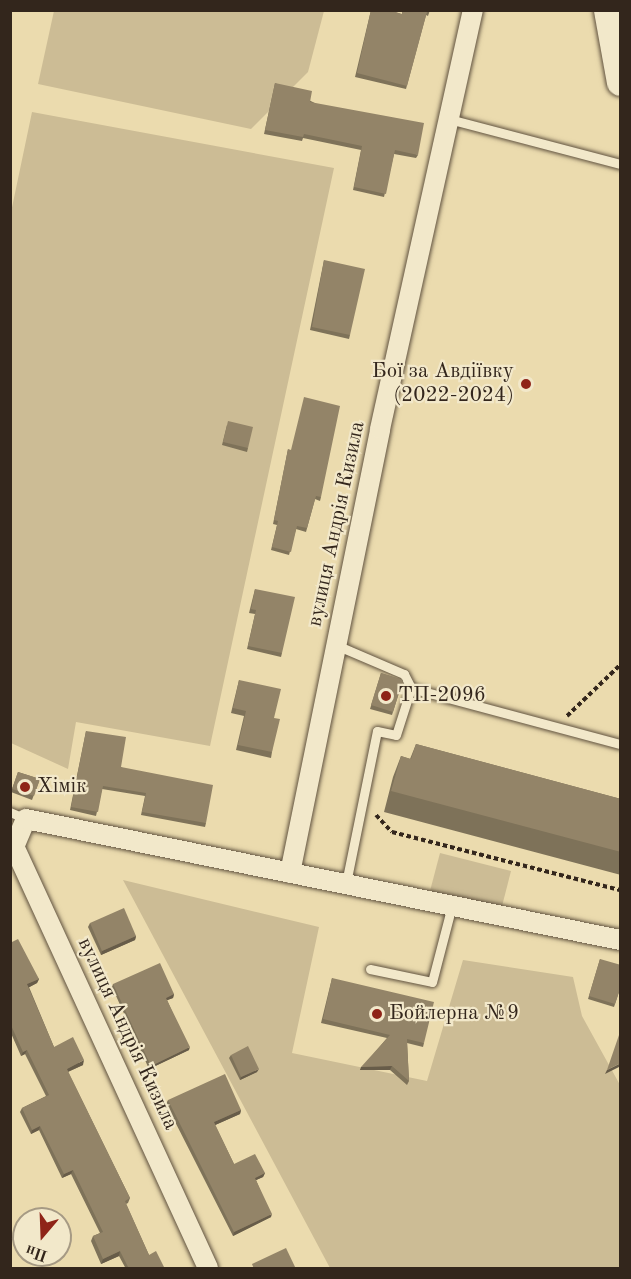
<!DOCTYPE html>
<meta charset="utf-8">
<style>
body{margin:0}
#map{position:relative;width:631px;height:1279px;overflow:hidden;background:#ebdbae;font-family:"Old Standard TT",serif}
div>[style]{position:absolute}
.green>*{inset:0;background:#ccbc95}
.path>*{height:4px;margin-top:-2px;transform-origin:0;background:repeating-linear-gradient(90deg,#33261c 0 4.5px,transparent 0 7.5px)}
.roads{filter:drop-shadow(0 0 2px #615340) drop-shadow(0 0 2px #615340)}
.service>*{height:9px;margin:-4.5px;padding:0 4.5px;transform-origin:4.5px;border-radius:4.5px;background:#f2e8ca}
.minor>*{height:20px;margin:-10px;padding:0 10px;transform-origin:10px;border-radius:10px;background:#f2e8ca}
.secondary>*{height:27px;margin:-13.5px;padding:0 13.5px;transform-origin:13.5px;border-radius:13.5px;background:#f2e8ca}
.wall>*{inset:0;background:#7e7259}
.shaded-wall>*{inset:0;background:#675c49}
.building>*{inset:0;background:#938468}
.dots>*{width:16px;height:16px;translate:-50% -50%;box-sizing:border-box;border:3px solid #f2e8ca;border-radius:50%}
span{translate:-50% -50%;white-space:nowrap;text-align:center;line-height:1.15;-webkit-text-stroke:4.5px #f2e8ca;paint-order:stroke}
.poi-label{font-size:21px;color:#33261c}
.right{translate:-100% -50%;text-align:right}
.left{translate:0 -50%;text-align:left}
.street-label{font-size:21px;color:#33261c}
.frame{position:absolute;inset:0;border:12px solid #33261c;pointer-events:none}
.north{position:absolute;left:12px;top:1207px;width:60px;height:60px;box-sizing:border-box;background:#f2e8ca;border:2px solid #a69a84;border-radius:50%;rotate:199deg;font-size:16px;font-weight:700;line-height:24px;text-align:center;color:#33261c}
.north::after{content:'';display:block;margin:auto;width:21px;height:27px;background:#8f2418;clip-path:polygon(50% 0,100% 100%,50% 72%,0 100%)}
</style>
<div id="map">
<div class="green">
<div style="clip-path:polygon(54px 11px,324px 11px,308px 72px,251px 129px,38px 84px)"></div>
<div style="clip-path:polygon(32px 112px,334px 168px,210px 746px,76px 722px,68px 769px,11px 743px,10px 217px)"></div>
<div style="clip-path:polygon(440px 853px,511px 871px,501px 910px,430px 891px)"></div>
<div style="clip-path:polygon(123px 880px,319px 927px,292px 1053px,427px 1081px,463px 960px,573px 977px,582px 1016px,620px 1085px,620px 1268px,330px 1268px)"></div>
</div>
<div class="path">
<div style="left:567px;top:716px;width:74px;rotate:-43.9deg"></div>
<div style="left:376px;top:815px;width:23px;rotate:47deg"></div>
<div style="left:392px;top:832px;width:235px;rotate:14.3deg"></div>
</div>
<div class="roads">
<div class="service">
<div style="left:449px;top:119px;width:177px;rotate:14.7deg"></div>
<div style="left:336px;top:645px;width:74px;rotate:23.1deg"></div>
<div style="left:404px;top:674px;width:16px;rotate:63deg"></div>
<div style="left:10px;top:812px;width:17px;rotate:24deg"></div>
<div style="left:346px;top:883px;width:155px;rotate:-78.5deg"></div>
<div style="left:377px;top:731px;width:19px;rotate:12deg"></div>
<div style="left:396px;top:735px;width:49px;rotate:-72.3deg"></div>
<div style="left:411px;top:688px;width:216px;rotate:15deg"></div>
<div style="left:370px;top:969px;width:63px;rotate:11.8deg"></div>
<div style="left:432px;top:982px;width:80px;rotate:-75.4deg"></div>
</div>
<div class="minor">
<div style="left:290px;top:873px;width:453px;rotate:-78.5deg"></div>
<div style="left:380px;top:429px;width:429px;rotate:-77.5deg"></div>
<div style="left:208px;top:1268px;width:464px;rotate:-114.7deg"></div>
<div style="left:14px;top:847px;width:30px;rotate:-67deg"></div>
<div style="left:26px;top:819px;width:606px;rotate:11.51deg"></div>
</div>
<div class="secondary">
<div style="left:607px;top:10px;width:73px;rotate:79.8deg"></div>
</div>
</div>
<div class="wall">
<div style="clip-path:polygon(371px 10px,389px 10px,401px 14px,430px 10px,428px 16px,426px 15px,406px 89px,355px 77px)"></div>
<div style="clip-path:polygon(275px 83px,418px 155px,416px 158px,394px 154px,384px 197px,353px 190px,361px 150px,303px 138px,302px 141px,264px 134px)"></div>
<div style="clip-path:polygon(324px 260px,350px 335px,349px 339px,310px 330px)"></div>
<div style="clip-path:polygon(227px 425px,248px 448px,247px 452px,222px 445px)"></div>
<div style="clip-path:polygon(288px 449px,321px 497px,320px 501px,315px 499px,306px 532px,296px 529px,289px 555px,271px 550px,277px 525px,273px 524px)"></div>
<div style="clip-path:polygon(255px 589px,282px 653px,281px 657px,247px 649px,255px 614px,249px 613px)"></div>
<div style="clip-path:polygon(381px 673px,403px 680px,392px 715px,370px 709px)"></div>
<div style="clip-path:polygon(239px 680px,274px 718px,272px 752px,271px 758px,236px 750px,244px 716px,231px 713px)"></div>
<div style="clip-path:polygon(86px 731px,121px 767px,206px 823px,205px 827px,141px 815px,145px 796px,102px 789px,96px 816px,70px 810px)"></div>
<div style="clip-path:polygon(416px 744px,621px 799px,621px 875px,384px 812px,393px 777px,401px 756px,410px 759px)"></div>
<div style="clip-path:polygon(18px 772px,40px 779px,32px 800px,11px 792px)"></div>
<div style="clip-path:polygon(90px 923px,136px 936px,135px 940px,101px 955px,88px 927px)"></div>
<div style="clip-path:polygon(10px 943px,39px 979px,37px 983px,29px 987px,54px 1047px,83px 1065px,68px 1072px,130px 1198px,128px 1203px,126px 1204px,149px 1255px,165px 1269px,126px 1269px,119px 1256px,101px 1264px,91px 1241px,93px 1236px,100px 1233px,71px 1174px,62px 1178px,39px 1130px,31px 1134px,20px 1112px,22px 1108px,46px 1096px,25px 1054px,21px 1056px,10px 1031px)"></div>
<div style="clip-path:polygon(600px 959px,621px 986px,614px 1007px,588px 999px)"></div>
<div style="clip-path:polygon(332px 978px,424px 1043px,423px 1047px,407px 1043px,409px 1081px,407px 1085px,390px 1070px,360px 1070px,387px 1038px,321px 1023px)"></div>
<div style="clip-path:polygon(113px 984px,174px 994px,173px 998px,167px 1000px,189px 1050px,149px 1069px,112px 987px)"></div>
<div style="clip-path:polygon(231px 1055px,257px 1072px,240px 1080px,229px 1058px)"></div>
<div style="clip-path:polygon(168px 1100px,241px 1110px,240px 1114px,215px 1125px,234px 1164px,265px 1173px,263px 1177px,256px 1180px,271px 1217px,233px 1236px,166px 1104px)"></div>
</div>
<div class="shaded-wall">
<div style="clip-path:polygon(136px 936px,135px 940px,101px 955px,102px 951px)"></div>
<div style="clip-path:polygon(39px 979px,37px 983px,26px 989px,27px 984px)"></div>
<div style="clip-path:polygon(174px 994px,173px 998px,165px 1001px,166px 998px)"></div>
<div style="clip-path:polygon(190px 1047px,189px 1050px,149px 1069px,151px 1066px)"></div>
<div style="clip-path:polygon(27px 1050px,25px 1054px,21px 1056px,23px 1052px)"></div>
<div style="clip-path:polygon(84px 1060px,83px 1065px,65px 1073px,67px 1069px)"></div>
<div style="clip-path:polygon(621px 1063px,621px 1066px,605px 1074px,607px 1070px)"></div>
<div style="clip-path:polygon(392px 1066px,390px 1070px,360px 1070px,361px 1067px)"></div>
<div style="clip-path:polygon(259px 1069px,257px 1072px,240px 1080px,241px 1077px)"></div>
<div style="clip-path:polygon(241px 1110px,240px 1114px,213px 1126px,214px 1122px)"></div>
<div style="clip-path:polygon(40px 1126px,39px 1130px,31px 1134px,32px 1130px)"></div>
<div style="clip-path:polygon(73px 1170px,71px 1174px,62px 1178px,64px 1174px)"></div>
<div style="clip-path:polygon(265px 1173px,263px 1177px,254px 1181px,255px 1178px)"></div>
<div style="clip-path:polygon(272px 1214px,271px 1217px,233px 1236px,234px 1232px)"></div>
<div style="clip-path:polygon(120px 1251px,119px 1256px,101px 1264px,103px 1259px)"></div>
</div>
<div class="building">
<div style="clip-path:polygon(371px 10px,389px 10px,402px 14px,402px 10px,430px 10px,429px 12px,427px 12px,407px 86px,357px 73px)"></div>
<div style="clip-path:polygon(275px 83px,312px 91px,310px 102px,424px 123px,418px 155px,395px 150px,386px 194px,354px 187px,362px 146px,304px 134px,303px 137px,265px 130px)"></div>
<div style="clip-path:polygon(324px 260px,365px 269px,350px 335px,312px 327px)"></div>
<div style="clip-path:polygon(304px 397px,340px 406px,321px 497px,316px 496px,307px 528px,297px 526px,291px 552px,272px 547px,278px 521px,274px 520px,288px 449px,291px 450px)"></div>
<div style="clip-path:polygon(228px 421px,253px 427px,248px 448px,223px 442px)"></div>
<div style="clip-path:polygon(255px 589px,295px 597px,282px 653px,248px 646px,256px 610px,251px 609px)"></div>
<div style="clip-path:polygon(381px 673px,403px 680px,393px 712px,371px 705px)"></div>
<div style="clip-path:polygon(239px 680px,281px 689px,274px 718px,280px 719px,272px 752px,238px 745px,246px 711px,233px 708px)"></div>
<div style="clip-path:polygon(86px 731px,126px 737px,121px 767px,213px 785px,206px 823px,142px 812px,146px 793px,103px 786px,98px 812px,71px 807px)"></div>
<div style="clip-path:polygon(416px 744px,621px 799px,621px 852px,391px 791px,401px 756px,411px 759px)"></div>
<div style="clip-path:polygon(18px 772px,40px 779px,34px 796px,12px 789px)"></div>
<div style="clip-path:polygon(124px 908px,136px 936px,102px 951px,90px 923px)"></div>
<div style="clip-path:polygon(18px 939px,39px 979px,27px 984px,54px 1047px,73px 1037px,84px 1060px,67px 1069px,130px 1198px,125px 1201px,149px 1255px,156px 1251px,165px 1269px,129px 1269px,120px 1251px,103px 1259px,93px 1236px,103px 1232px,73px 1170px,64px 1174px,40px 1126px,32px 1130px,22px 1108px,49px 1095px,27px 1050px,23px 1052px,10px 1023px,10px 943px)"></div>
<div style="clip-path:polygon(600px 959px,621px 965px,621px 986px,615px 1004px,589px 996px)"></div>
<div style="clip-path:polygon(160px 963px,174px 994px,166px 998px,190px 1047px,151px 1066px,113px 984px)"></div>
<div style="clip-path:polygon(332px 978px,434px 1002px,424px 1043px,407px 1039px,409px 1081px,392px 1066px,361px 1067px,390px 1035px,323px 1019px)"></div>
<div style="clip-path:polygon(619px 1035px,621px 1035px,621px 1063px,607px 1070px)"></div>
<div style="clip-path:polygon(248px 1046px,259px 1069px,241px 1077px,231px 1055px)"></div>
<div style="clip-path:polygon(225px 1074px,241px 1110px,214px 1122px,234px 1164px,255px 1154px,265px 1173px,255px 1178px,272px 1214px,234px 1232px,168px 1100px)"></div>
<div style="clip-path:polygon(286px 1248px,296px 1269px,254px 1269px,252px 1264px)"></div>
</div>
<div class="dots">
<div style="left:526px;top:384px;background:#8f2418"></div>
<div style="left:386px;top:696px;background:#8f2418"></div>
<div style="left:25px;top:787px;background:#8f2418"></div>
<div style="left:377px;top:1014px;background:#8f2418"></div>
</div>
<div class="poi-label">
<span class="right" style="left:514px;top:384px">Бої за Авдіївку<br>(2022-2024)</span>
<span class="left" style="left:398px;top:696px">ТП-2096</span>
<span class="left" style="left:37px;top:787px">Хімік</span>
<span class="left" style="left:389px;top:1014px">Бойлерна №9</span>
</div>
<div class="street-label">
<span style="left:337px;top:524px;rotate:-78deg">вулиця Андрія Кизила</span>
<span style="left:127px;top:1034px;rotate:65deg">вулиця Андрія Кизила</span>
</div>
<div class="frame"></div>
<div class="north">Пн</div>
</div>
